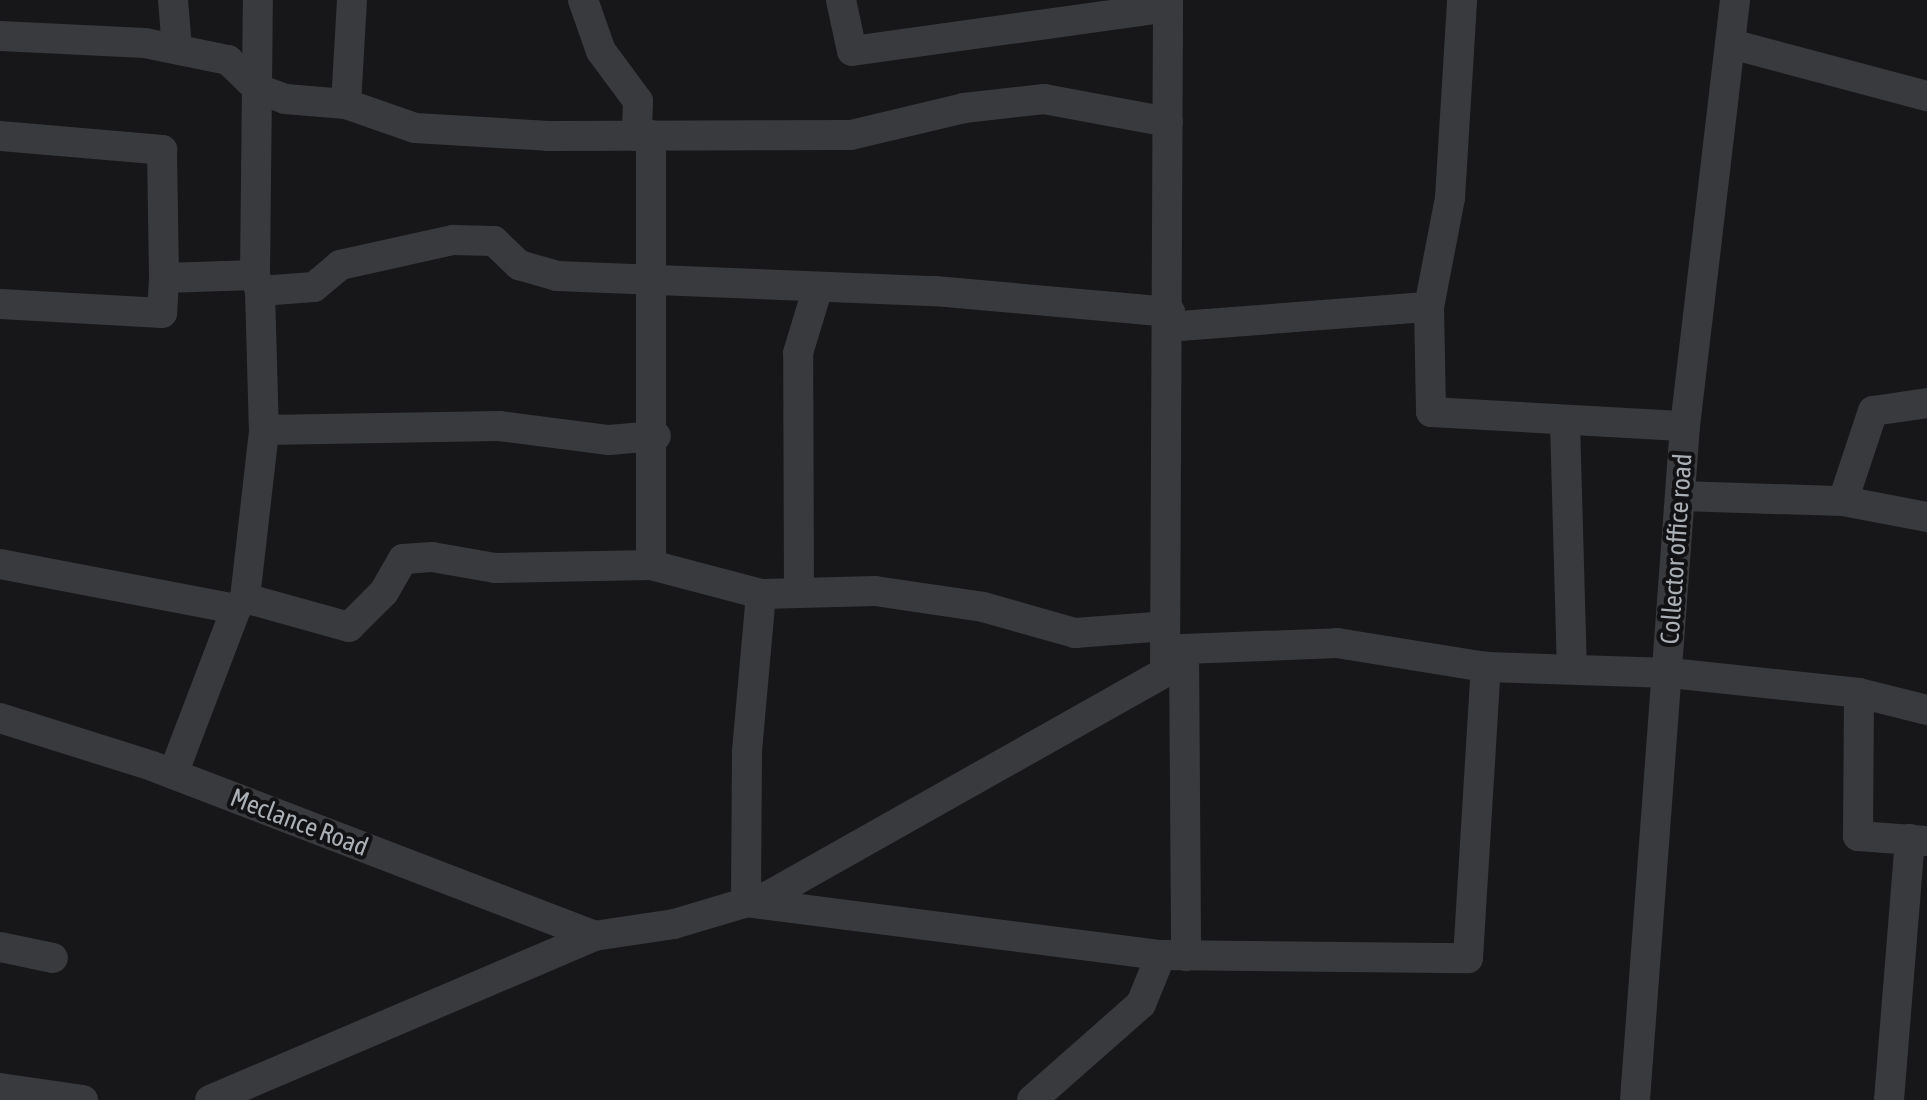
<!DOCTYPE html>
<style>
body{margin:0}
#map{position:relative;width:1927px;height:1100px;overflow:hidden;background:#171719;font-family:"Asap Condensed",sans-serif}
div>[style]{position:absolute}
.minor>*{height:30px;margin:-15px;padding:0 15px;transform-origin:15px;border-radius:15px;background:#393a3d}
span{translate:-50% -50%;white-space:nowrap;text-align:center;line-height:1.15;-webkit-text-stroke:8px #121214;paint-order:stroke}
.street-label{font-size:26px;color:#abb0b7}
</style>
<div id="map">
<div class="minor">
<div style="left:173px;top:0;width:49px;rotate:85.3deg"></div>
<div style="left:583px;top:0;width:54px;rotate:70.6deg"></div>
<div style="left:601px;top:51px;width:62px;rotate:53.5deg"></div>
<div style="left:638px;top:101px;width:35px;rotate:92deg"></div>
<div style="left:841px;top:0;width:52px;rotate:77.8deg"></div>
<div style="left:852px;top:51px;width:319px;rotate:-7.9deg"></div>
<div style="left:0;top:36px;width:145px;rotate:2.8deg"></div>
<div style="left:145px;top:43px;width:85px;rotate:11.6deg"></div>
<div style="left:228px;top:60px;width:42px;rotate:44deg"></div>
<div style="left:258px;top:89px;width:29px;rotate:20deg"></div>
<div style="left:285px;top:99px;width:61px;rotate:4.7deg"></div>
<div style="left:346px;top:104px;width:73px;rotate:19.2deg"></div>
<div style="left:415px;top:128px;width:133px;rotate:3.4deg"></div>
<div style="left:548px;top:136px;width:303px;rotate:-0.2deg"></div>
<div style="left:851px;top:135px;width:116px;rotate:-13.4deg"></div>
<div style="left:964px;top:108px;width:81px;rotate:-6.4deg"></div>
<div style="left:1044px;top:99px;width:126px;rotate:10.5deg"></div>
<div style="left:1735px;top:45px;width:199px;rotate:14.9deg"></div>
<div style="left:346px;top:104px;width:104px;rotate:-86.7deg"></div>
<div style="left:651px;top:135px;width:430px;rotate:90deg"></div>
<div style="left:0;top:136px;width:163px;rotate:4.9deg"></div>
<div style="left:162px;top:150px;width:128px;rotate:89.1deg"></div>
<div style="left:164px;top:278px;width:35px;rotate:93deg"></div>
<div style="left:162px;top:313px;width:162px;rotate:-176.8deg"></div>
<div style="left:255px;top:275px;width:275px;rotate:-89.4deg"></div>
<div style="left:164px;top:278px;width:91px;rotate:-1.9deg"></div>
<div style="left:255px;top:275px;width:17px;rotate:73deg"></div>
<div style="left:260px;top:291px;width:54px;rotate:-4.2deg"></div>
<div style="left:314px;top:287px;width:34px;rotate:-40deg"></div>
<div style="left:340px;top:265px;width:116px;rotate:-12.5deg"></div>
<div style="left:453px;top:240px;width:41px;rotate:1.4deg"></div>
<div style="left:494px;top:241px;width:35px;rotate:44deg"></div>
<div style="left:519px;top:265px;width:40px;rotate:16deg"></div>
<div style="left:557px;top:276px;width:378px;rotate:2.3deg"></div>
<div style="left:935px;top:291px;width:236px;rotate:5.1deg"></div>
<div style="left:260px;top:291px;width:139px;rotate:88.4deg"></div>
<div style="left:264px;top:430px;width:235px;rotate:-1deg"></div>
<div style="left:499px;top:426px;width:111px;rotate:7.3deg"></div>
<div style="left:609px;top:440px;width:47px;rotate:-4.9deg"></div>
<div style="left:1429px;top:307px;width:111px;rotate:-79.1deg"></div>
<div style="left:1450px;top:198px;width:198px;rotate:-86.5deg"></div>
<div style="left:1167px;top:327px;width:263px;rotate:-4.4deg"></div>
<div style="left:1429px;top:307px;width:105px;rotate:88.9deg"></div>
<div style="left:1431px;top:412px;width:254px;rotate:3.2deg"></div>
<div style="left:1565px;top:422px;width:245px;rotate:88.4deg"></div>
<div style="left:1680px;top:496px;width:163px;rotate:1.8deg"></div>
<div style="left:1843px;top:501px;width:86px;rotate:10.8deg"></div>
<div style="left:1843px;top:501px;width:95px;rotate:-71.6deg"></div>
<div style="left:1873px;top:411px;width:55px;rotate:-8.4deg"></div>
<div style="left:0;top:564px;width:240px;rotate:10.8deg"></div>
<div style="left:236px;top:609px;width:177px;rotate:110.9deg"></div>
<div style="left:799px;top:591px;width:238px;rotate:-90.2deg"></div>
<div style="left:798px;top:353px;width:69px;rotate:-73.1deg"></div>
<div style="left:761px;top:594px;width:159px;rotate:95.1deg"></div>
<div style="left:747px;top:752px;width:150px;rotate:90.4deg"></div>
<div style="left:746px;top:902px;width:418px;rotate:7.3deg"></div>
<div style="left:1161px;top:955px;width:307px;rotate:0.6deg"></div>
<div style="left:1468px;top:958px;width:292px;rotate:-86.5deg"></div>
<div style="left:245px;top:598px;width:169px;rotate:-83.5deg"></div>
<div style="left:236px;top:609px;width:14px;rotate:-51deg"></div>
<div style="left:245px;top:598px;width:108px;rotate:15.6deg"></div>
<div style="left:349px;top:627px;width:49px;rotate:-45deg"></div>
<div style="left:384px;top:592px;width:38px;rotate:-60deg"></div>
<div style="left:403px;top:559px;width:29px;rotate:-4deg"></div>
<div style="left:432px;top:557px;width:64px;rotate:9.9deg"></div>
<div style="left:495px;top:568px;width:156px;rotate:-1.1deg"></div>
<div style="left:651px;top:565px;width:114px;rotate:14.8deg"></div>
<div style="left:761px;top:594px;width:114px;rotate:-1.5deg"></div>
<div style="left:875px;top:591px;width:109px;rotate:8.4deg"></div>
<div style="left:983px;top:607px;width:96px;rotate:15.8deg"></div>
<div style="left:1075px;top:633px;width:90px;rotate:-4.4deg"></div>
<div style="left:1184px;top:649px;width:307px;rotate:89.6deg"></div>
<div style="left:1165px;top:672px;width:30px;rotate:-50deg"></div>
<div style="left:1184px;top:649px;width:153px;rotate:-2.2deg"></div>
<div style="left:1337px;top:643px;width:151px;rotate:9.2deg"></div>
<div style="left:1486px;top:667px;width:184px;rotate:1.9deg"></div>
<div style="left:1670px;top:673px;width:190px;rotate:6deg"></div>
<div style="left:1859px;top:693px;width:70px;rotate:14deg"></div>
<div style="left:1859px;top:693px;width:143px;rotate:90.4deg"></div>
<div style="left:1858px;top:836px;width:69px;rotate:4.1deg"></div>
<div style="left:0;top:718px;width:159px;rotate:17.5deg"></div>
<div style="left:152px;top:766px;width:474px;rotate:21deg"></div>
<div style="left:0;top:947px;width:54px;rotate:11.7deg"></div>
<div style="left:0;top:1088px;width:84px;rotate:8.2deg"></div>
<div style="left:210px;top:1100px;width:418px;rotate:-23.1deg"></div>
<div style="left:594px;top:936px;width:81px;rotate:-8.5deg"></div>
<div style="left:674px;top:924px;width:98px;rotate:-16.6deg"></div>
<div style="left:768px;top:896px;width:456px;rotate:-29.4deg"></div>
<div style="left:1165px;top:672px;width:672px;rotate:-89.74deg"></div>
<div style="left:1032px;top:1100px;width:145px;rotate:-41.4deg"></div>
<div style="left:1141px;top:1004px;width:53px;rotate:-67.8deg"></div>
<div style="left:1635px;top:1100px;width:676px;rotate:-85.76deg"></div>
<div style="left:1685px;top:426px;width:429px;rotate:-83.3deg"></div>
<div style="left:1889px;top:1100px;width:262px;rotate:-85.4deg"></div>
</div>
<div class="street-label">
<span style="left:1677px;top:549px;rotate:-86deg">Collector office road</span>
<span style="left:299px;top:823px;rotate:21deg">Meclance Road</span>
</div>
</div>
